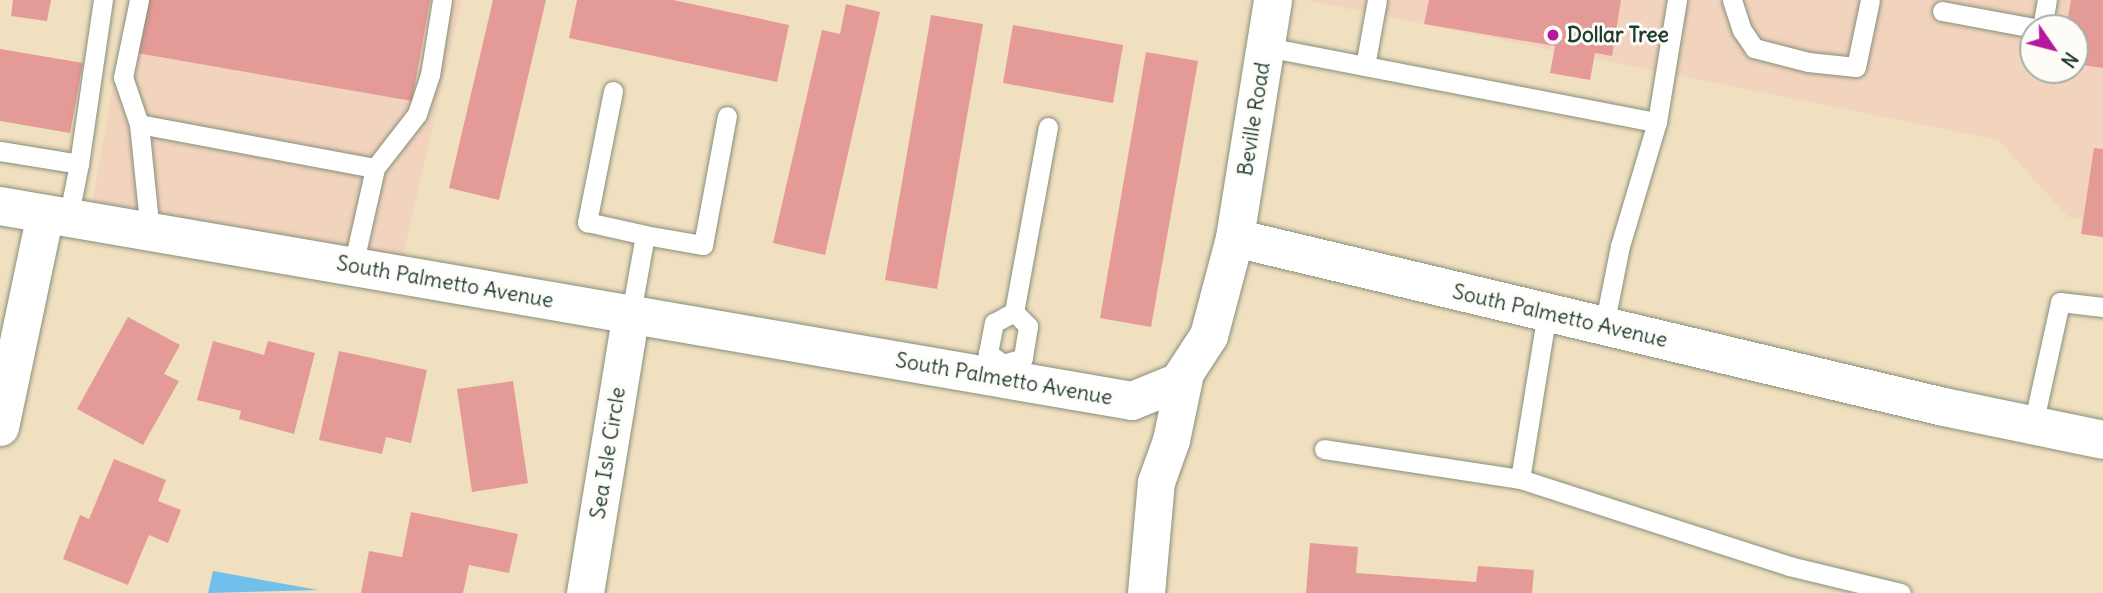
<!DOCTYPE html>
<style>
body{margin:0}
#map{position:relative;width:2103px;height:593px;overflow:hidden;background:#f0e0c0;font-family:Delius,sans-serif}
div>[style]{position:absolute}
.built>*{inset:0;background:#f2d4be}
.water>*{inset:0;background:#71bfeb}
.building>*{inset:0;background:#e49a96}
.roads{filter:drop-shadow(0 0 2px #888e7a) drop-shadow(0 0 2px #888e7a)}
.service>*{height:19px;margin:-9.5px;padding:0 9.5px;transform-origin:9.5px;border-radius:9.5px;background:#fff}
.minor>*{height:37px;margin:-18.5px;padding:0 18.5px;transform-origin:18.5px;border-radius:18.5px;background:#fff}
.tertiary>*{height:38px;margin:-19px;padding:0 19px;transform-origin:19px;border-radius:19px;background:#fff}
.dots>*{width:19px;height:19px;translate:-50% -50%;box-sizing:border-box;border:4px solid #fdfcf7;border-radius:50%}
span{translate:-50% -50%;white-space:nowrap;text-align:center;line-height:1.15;-webkit-text-stroke:6px #fdfcf7;paint-order:stroke}
.poi-label{font-size:21px;color:#1f3d34;font-weight:700}
.left{translate:0 -50%;text-align:left}
.street-label{font-size:21px;color:#1f3d34}
.north{position:absolute;left:2019px;top:14px;width:70px;height:70px;box-sizing:border-box;background:#fdfcf7;border:2px solid #a4b0a9;border-radius:50%;rotate:125deg;font-size:19px;font-weight:700;line-height:28px;text-align:center;color:#1f3d34}
.north::after{content:'';display:block;margin:auto;width:24px;height:32px;background:#b5179e;clip-path:polygon(50% 0,100% 100%,50% 72%,0 100%)}
</style>
<div id="map">
<div class="built">
<div style="clip-path:polygon(128px 0,462px 0,403px 256px,92px 204px)"></div>
<div style="clip-path:polygon(evenodd,1305px 0,2103px 0,2103px 223px,2068px 217px,1998px 140px,1305px 0,2033px 28px,2075px 28px,2075px 70px,2033px 70px,2033px 28px)"></div>
</div>
<div class="water">
<div style="clip-path:polygon(213px 571px,318px 590px,208px 593px)"></div>
</div>
<div class="building">
<div style="clip-path:polygon(13px 0,51px 0,47px 21px,11px 16px)"></div>
<div style="clip-path:polygon(147px 0,430px 0,412px 101px,137px 53px)"></div>
<div style="clip-path:polygon(493px 0,546px 0,499px 200px,449px 188px)"></div>
<div style="clip-path:polygon(577px 0,673px 0,789px 25px,777px 82px,569px 38px)"></div>
<div style="clip-path:polygon(1429px 0,1621px 0,1612px 56px,1595px 53px,1590px 80px,1550px 73px,1555px 46px,1424px 24px)"></div>
<div style="clip-path:polygon(2071px 0,2103px 0,2103px 68px,2075px 64px,2075px 28px,2066px 28px)"></div>
<div style="clip-path:polygon(846px 4px,880px 12px,825px 255px,773px 243px,822px 30px,840px 34px)"></div>
<div style="clip-path:polygon(931px 15px,983px 24px,937px 289px,885px 280px)"></div>
<div style="clip-path:polygon(1013px 25px,1123px 45px,1113px 103px,1003px 83px)"></div>
<div style="clip-path:polygon(0 49px,83px 63px,70px 133px,0 121px)"></div>
<div style="clip-path:polygon(1146px 52px,1198px 61px,1151px 327px,1100px 318px)"></div>
<div style="clip-path:polygon(2094px 148px,2103px 149px,2103px 237px,2081px 234px)"></div>
<div style="clip-path:polygon(128px 317px,180px 345px,164px 374px,179px 381px,143px 445px,77px 409px)"></div>
<div style="clip-path:polygon(213px 341px,264px 355px,268px 341px,315px 353px,294px 434px,239px 419px,241px 411px,197px 400px)"></div>
<div style="clip-path:polygon(339px 351px,427px 370px,411px 443px,386px 437px,382px 454px,319px 440px)"></div>
<div style="clip-path:polygon(513px 381px,528px 483px,472px 492px,457px 389px)"></div>
<div style="clip-path:polygon(114px 459px,166px 480px,158px 501px,181px 510px,168px 543px,149px 535px,128px 585px,63px 559px,80px 515px,89px 519px)"></div>
<div style="clip-path:polygon(411px 512px,518px 534px,509px 573px,469px 565px,463px 593px,361px 593px,369px 551px,402px 557px)"></div>
<div style="clip-path:polygon(1310px 543px,1358px 547px,1356px 573px,1476px 582px,1478px 566px,1534px 570px,1532px 593px,1306px 593px)"></div>
</div>
<div class="roads">
<div class="service">
<div style="left:139px;top:0;width:79px;rotate:101.7deg"></div>
<div style="left:123px;top:77px;width:50px;rotate:71.2deg"></div>
<div style="left:139px;top:124px;width:109px;rotate:84.2deg"></div>
<div style="left:1732px;top:0;width:32px;rotate:72deg"></div>
<div style="left:1742px;top:30px;width:22px;rotate:56deg"></div>
<div style="left:1754px;top:48px;width:56px;rotate:14.5deg"></div>
<div style="left:1808px;top:62px;width:48px;rotate:5.9deg"></div>
<div style="left:1856px;top:67px;width:68px;rotate:-78.2deg"></div>
<div style="left:1942px;top:11px;width:94px;rotate:10.5deg"></div>
<div style="left:2042px;top:28px;width:28px;rotate:-80deg"></div>
<div style="left:1266px;top:47px;width:398px;rotate:10.9deg"></div>
<div style="left:1365px;top:66px;width:67px;rotate:-79.7deg"></div>
<div style="left:613px;top:91px;width:134px;rotate:101.2deg"></div>
<div style="left:587px;top:222px;width:59px;rotate:12.6deg"></div>
<div style="left:139px;top:124px;width:240px;rotate:10.6deg"></div>
<div style="left:0;top:151px;width:80px;rotate:9.3deg"></div>
<div style="left:79px;top:164px;width:56px;rotate:101.3deg"></div>
<div style="left:79px;top:164px;width:166px;rotate:-81.7deg"></div>
<div style="left:353px;top:266px;width:100px;rotate:-77.3deg"></div>
<div style="left:375px;top:168px;width:68px;rotate:-52.1deg"></div>
<div style="left:417px;top:114px;width:41px;rotate:-71.6deg"></div>
<div style="left:430px;top:75px;width:76px;rotate:-80.9deg"></div>
<div style="left:1014px;top:312px;width:188px;rotate:-79.6deg"></div>
<div style="left:1014px;top:312px;width:20px;rotate:45deg"></div>
<div style="left:1028px;top:326px;width:32px;rotate:99deg"></div>
<div style="left:1023px;top:358px;width:21px;rotate:163deg"></div>
<div style="left:1003px;top:364px;width:19px;rotate:-144deg"></div>
<div style="left:988px;top:353px;width:31px;rotate:-79deg"></div>
<div style="left:994px;top:323px;width:23px;rotate:-29deg"></div>
<div style="left:631px;top:313px;width:79px;rotate:-79.8deg"></div>
<div style="left:645px;top:235px;width:59px;rotate:9.8deg"></div>
<div style="left:703px;top:245px;width:131px;rotate:-79.5deg"></div>
<div style="left:1604px;top:326px;width:82px;rotate:-78.7deg"></div>
<div style="left:1620px;top:246px;width:129px;rotate:-73.4deg"></div>
<div style="left:1657px;top:122px;width:124px;rotate:-80.7deg"></div>
<div style="left:2033px;top:425px;width:126px;rotate:-77.6deg"></div>
<div style="left:2060px;top:302px;width:43px;rotate:6.6deg"></div>
<div style="left:1324px;top:449px;width:198px;rotate:8.7deg"></div>
<div style="left:1520px;top:479px;width:283px;rotate:17.9deg"></div>
<div style="left:1789px;top:566px;width:115px;rotate:13.6deg"></div>
<div style="left:1520px;top:479px;width:168px;rotate:-80.8deg"></div>
</div>
<div class="minor">
<div style="left:0;top:427px;width:218px;rotate:-78.1deg"></div>
<div style="left:585px;top:593px;width:284px;rotate:-80.7deg"></div>
<div style="left:1146px;top:593px;width:111px;rotate:-84.9deg"></div>
<div style="left:1156px;top:482px;width:45px;rotate:-70.3deg"></div>
<div style="left:1171px;top:440px;width:68px;rotate:-78.2deg"></div>
</div>
<div class="tertiary">
<div style="left:0;top:206px;width:1149px;rotate:9.77deg"></div>
<div style="left:1132px;top:401px;width:51px;rotate:-22deg"></div>
<div style="left:1179px;top:382px;width:55px;rotate:-56.9deg"></div>
<div style="left:1209px;top:336px;width:101px;rotate:-75.1deg"></div>
<div style="left:1235px;top:238px;width:241px;rotate:-80.9deg"></div>
<div style="left:1235px;top:238px;width:729px;rotate:13.41deg"></div>
<div style="left:1944px;top:407px;width:162px;rotate:11.7deg"></div>
</div>
</div>
<div class="dots">
<div style="left:1553px;top:35px;background:#b5179e"></div>
</div>
<div class="poi-label">
<span class="left" style="left:1567px;top:35px">Dollar Tree</span>
</div>
<div class="street-label">
<span style="left:1254px;top:119px;rotate:-81deg">Beville Road</span>
<span style="left:445px;top:282px;rotate:10deg">South Palmetto Avenue</span>
<span style="left:1560px;top:316px;rotate:13deg">South Palmetto Avenue</span>
<span style="left:1004px;top:379px;rotate:10deg">South Palmetto Avenue</span>
<span style="left:608px;top:453px;rotate:-81deg">Sea Isle Circle</span>
</div>
<div class="north">N</div>
</div>
